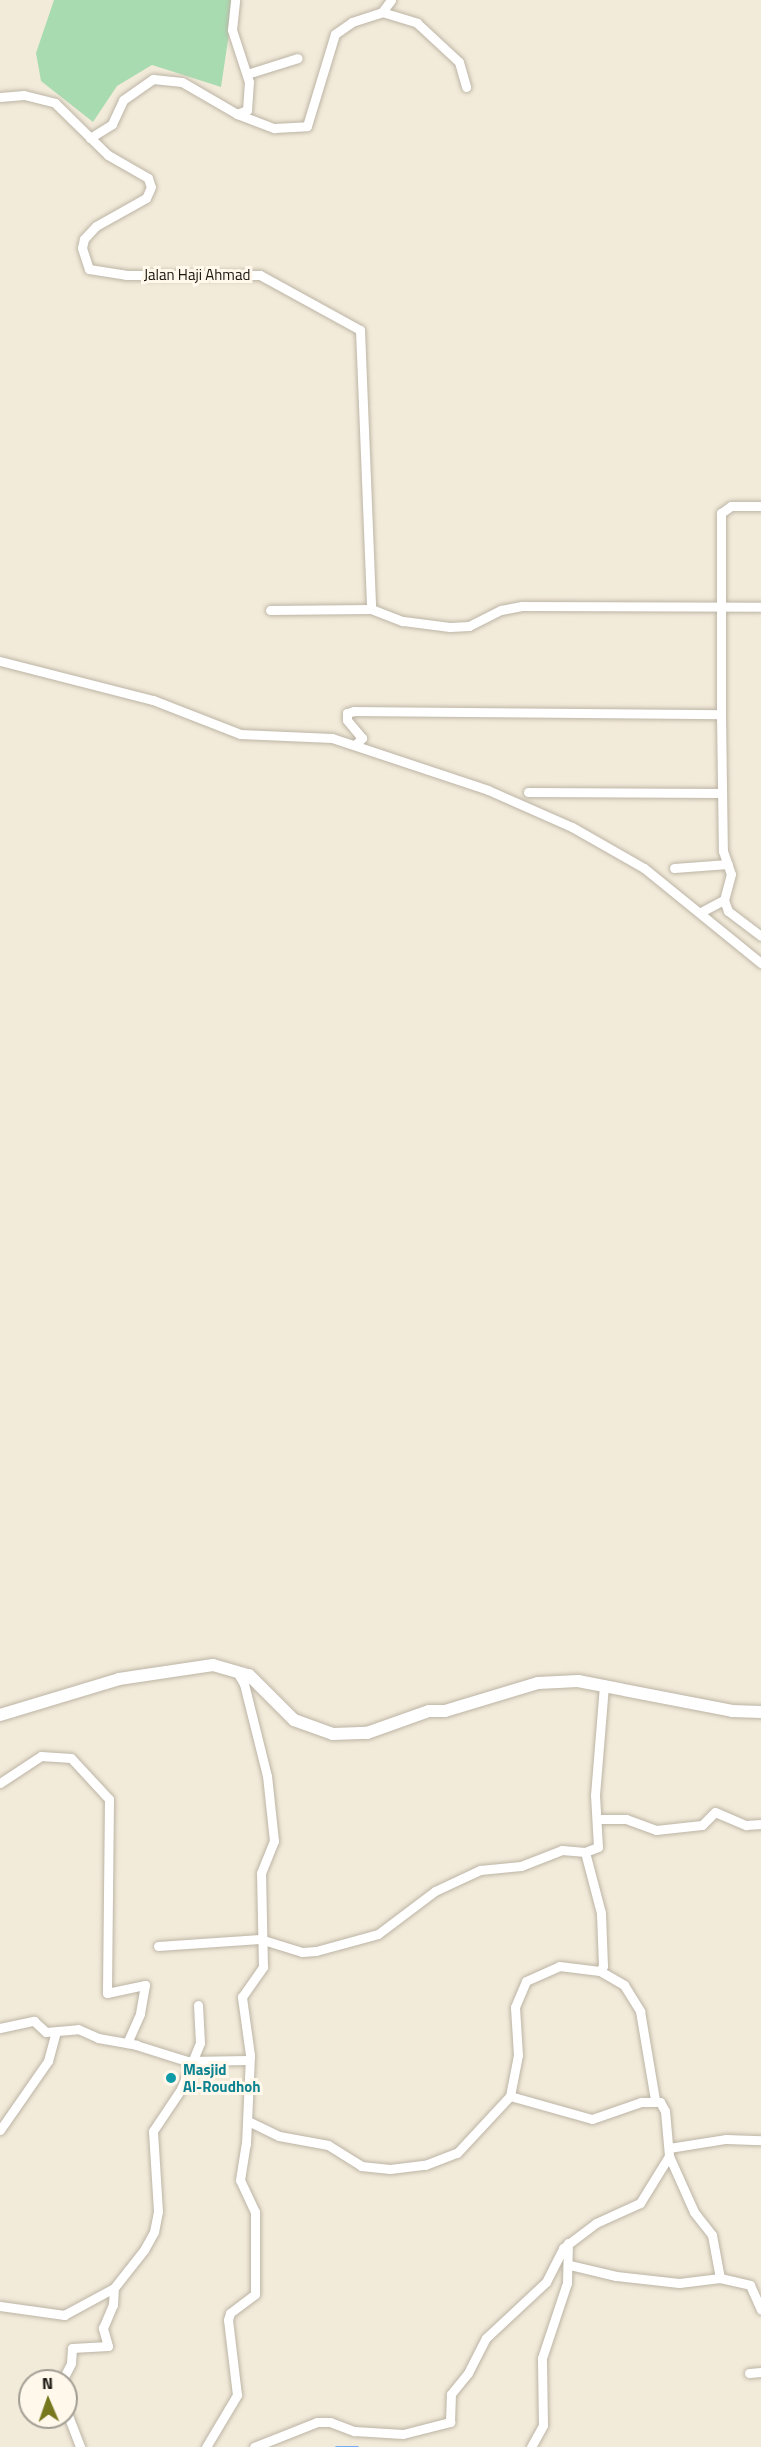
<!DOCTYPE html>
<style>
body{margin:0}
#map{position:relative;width:761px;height:2447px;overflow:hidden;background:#f3ebda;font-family:"Titillium Web",sans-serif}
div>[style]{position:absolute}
.green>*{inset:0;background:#a9dbb1}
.stream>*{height:3px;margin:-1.5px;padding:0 1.5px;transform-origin:1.5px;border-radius:1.5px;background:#73abf6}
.roads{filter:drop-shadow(0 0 2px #bcb4a5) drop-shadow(0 0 2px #bcb4a5)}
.minor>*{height:9px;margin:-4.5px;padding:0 4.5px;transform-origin:4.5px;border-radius:4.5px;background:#fff}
.tertiary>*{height:12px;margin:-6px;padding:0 6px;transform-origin:6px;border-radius:6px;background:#fff}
.dots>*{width:16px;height:16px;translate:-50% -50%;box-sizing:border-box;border:3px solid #fff8eb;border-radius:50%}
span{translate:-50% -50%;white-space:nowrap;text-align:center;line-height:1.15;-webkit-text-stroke:6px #fff8eb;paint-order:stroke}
.street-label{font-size:15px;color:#17140e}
.culture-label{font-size:15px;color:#0d838f;font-weight:700}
.left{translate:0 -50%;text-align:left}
.north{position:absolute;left:18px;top:2369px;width:60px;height:60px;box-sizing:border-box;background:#fff8eb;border:2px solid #a29d93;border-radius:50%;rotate:358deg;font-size:16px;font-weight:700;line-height:24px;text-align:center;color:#17140e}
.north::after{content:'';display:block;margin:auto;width:21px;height:27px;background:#77771d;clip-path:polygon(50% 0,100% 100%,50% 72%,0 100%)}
</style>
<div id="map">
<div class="green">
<div style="clip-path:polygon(54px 0,234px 0,221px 87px,152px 65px,117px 86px,93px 122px,41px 81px,36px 53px)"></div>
</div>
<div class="stream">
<div style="left:336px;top:2447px;width:21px"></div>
</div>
<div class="roads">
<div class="minor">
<div style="left:382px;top:12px;width:37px;rotate:17deg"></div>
<div style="left:417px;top:23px;width:57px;rotate:42.9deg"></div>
<div style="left:459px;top:62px;width:26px;rotate:74deg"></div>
<div style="left:247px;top:74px;width:53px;rotate:-17.4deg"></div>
<div style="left:0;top:97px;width:24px;rotate:-5deg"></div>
<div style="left:24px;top:95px;width:32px;rotate:14deg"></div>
<div style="left:55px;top:103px;width:74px;rotate:44.5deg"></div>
<div style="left:108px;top:155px;width:46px;rotate:29.9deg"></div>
<div style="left:148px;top:178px;width:9px;rotate:72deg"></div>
<div style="left:151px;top:187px;width:12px;rotate:114deg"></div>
<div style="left:146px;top:198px;width:57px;rotate:150.8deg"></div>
<div style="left:96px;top:226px;width:18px;rotate:133deg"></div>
<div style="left:84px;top:239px;width:9px;rotate:103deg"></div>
<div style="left:82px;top:248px;width:22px;rotate:72deg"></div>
<div style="left:89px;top:269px;width:37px;rotate:9deg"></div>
<div style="left:126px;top:275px;width:134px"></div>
<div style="left:260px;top:275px;width:114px;rotate:28.8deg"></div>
<div style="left:360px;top:330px;width:279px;rotate:87.7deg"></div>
<div style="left:371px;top:609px;width:101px;rotate:179.4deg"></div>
<div style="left:237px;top:114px;width:40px;rotate:21deg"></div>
<div style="left:274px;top:128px;width:33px;rotate:-3deg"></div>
<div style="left:307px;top:126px;width:96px;rotate:-73.1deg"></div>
<div style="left:335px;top:34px;width:21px;rotate:-35deg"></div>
<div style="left:352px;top:22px;width:32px;rotate:-18deg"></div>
<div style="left:382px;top:12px;width:15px;rotate:-53deg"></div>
<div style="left:90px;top:138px;width:26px;rotate:-32deg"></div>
<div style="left:112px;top:124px;width:26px;rotate:-65deg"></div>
<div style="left:123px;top:100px;width:37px;rotate:-35deg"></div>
<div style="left:153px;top:79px;width:29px;rotate:6deg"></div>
<div style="left:182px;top:82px;width:64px;rotate:30.2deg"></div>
<div style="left:237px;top:114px;width:11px;rotate:-22deg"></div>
<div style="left:247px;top:110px;width:28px;rotate:-86deg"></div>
<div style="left:249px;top:82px;width:55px;rotate:-108.1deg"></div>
<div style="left:232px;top:30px;width:30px;rotate:-84deg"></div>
<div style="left:761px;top:506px;width:30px;rotate:180deg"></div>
<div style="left:731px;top:506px;width:12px;rotate:145deg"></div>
<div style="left:721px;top:513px;width:201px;rotate:90deg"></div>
<div style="left:721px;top:714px;width:137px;rotate:89.2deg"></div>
<div style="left:723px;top:851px;width:24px;rotate:71deg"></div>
<div style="left:731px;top:874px;width:27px;rotate:105deg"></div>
<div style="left:724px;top:900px;width:12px;rotate:70deg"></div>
<div style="left:728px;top:911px;width:41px;rotate:37.1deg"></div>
<div style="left:371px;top:609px;width:34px;rotate:21deg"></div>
<div style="left:403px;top:621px;width:47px;rotate:7.3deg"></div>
<div style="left:450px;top:627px;width:19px;rotate:-3deg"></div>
<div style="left:469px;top:626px;width:36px;rotate:-27deg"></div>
<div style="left:501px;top:610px;width:21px;rotate:-11deg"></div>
<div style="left:522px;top:606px;width:239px;rotate:0.2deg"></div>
<div style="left:0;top:661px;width:158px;rotate:14.3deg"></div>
<div style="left:153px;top:700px;width:93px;rotate:21.3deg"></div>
<div style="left:240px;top:734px;width:92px;rotate:2.5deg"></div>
<div style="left:332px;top:738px;width:164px;rotate:18.4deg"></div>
<div style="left:488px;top:790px;width:92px;rotate:23.8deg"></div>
<div style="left:572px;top:827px;width:83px;rotate:29.7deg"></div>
<div style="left:644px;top:868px;width:151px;rotate:39.1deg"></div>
<div style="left:355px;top:745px;width:10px;rotate:-45deg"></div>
<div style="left:362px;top:738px;width:23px;rotate:-130deg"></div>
<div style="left:347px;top:720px;width:7px;rotate:-90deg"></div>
<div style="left:347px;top:713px;width:7px;rotate:-16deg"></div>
<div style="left:354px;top:711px;width:367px;rotate:0.5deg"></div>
<div style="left:528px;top:792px;width:193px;rotate:0.3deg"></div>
<div style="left:674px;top:868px;width:54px;rotate:-4.2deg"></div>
<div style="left:701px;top:912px;width:26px;rotate:-28deg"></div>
<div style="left:0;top:1783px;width:49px;rotate:-33.4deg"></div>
<div style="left:41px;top:1756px;width:30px;rotate:4deg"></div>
<div style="left:71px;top:1758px;width:56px;rotate:47.2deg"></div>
<div style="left:109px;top:1799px;width:194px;rotate:90.6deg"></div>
<div style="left:107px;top:1993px;width:39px;rotate:-12deg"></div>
<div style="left:145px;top:1985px;width:29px;rotate:100deg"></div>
<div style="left:140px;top:2014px;width:32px;rotate:114deg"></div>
<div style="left:597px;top:1819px;width:29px"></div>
<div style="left:626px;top:1819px;width:32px;rotate:20deg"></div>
<div style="left:656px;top:1830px;width:46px;rotate:-6.2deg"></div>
<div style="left:702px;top:1825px;width:18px;rotate:-45deg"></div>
<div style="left:715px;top:1812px;width:34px;rotate:23deg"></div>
<div style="left:746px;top:1825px;width:15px;rotate:-4deg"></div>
<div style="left:158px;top:1946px;width:102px;rotate:-3.9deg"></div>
<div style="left:260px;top:1939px;width:44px;rotate:17.2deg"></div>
<div style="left:302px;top:1952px;width:14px;rotate:-4deg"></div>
<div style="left:316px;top:1951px;width:64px;rotate:-15.3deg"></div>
<div style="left:378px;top:1934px;width:71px;rotate:-37deg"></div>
<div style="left:435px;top:1891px;width:50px;rotate:-25deg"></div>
<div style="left:480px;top:1870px;width:41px;rotate:-5.6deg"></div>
<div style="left:521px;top:1866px;width:44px;rotate:-21.3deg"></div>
<div style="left:562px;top:1850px;width:23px;rotate:5deg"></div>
<div style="left:600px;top:1971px;width:28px;rotate:30deg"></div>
<div style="left:624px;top:1985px;width:31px;rotate:58deg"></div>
<div style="left:640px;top:2011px;width:90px;rotate:80.4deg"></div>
<div style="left:0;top:2028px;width:35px;rotate:-12deg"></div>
<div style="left:34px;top:2021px;width:16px;rotate:43deg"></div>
<div style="left:46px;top:2032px;width:32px;rotate:-5deg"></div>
<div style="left:78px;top:2029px;width:22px;rotate:24deg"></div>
<div style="left:98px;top:2038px;width:39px;rotate:10deg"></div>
<div style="left:136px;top:2045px;width:53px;rotate:17.4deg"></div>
<div style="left:187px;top:2061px;width:61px;rotate:-0.9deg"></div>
<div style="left:510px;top:2096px;width:85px;rotate:15.7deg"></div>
<div style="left:592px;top:2119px;width:52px;rotate:-19.1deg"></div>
<div style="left:641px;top:2102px;width:19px"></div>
<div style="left:660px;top:2102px;width:10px;rotate:61deg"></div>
<div style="left:665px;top:2111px;width:45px;rotate:84.9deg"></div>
<div style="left:669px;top:2156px;width:61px;rotate:65.9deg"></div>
<div style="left:694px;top:2212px;width:29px;rotate:52deg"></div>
<div style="left:712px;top:2235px;width:44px;rotate:79.5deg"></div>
<div style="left:720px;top:2278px;width:41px;rotate:173deg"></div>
<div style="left:679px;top:2283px;width:63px;rotate:-173.7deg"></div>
<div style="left:616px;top:2276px;width:47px;rotate:-166.6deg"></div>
<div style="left:248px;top:2121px;width:34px;rotate:26deg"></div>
<div style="left:279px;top:2136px;width:50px;rotate:10.4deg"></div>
<div style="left:328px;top:2145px;width:39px;rotate:32deg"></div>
<div style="left:361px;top:2166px;width:29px;rotate:6deg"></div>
<div style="left:390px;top:2169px;width:35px;rotate:-7deg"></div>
<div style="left:425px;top:2165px;width:34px;rotate:-21deg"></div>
<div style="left:457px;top:2153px;width:78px;rotate:-47.1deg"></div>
<div style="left:510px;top:2096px;width:42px;rotate:-79deg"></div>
<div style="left:518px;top:2055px;width:48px;rotate:-93.6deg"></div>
<div style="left:515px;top:2007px;width:28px;rotate:-67deg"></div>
<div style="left:526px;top:1981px;width:36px;rotate:-24deg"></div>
<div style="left:559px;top:1966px;width:41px;rotate:7deg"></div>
<div style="left:600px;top:1971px;width:6px;rotate:-59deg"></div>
<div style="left:603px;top:1966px;width:53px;rotate:-92.2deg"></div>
<div style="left:601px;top:1913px;width:63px;rotate:-104.7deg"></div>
<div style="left:585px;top:1852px;width:14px;rotate:-21deg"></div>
<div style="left:598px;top:1847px;width:52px;rotate:-93.3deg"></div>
<div style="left:595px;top:1795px;width:110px;rotate:-85.3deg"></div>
<div style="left:0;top:2130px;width:84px;rotate:-55.2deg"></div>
<div style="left:48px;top:2061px;width:30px;rotate:-75deg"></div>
<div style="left:669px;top:2148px;width:58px;rotate:-9deg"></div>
<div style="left:726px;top:2139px;width:35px;rotate:2deg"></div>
<div style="left:720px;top:2278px;width:31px;rotate:13deg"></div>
<div style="left:750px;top:2285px;width:27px;rotate:66deg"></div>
<div style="left:0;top:2306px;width:65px;rotate:8deg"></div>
<div style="left:64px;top:2315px;width:57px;rotate:-28.4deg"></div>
<div style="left:114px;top:2288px;width:48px;rotate:-51.7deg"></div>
<div style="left:144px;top:2250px;width:21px;rotate:-61deg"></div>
<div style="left:154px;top:2232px;width:21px;rotate:-79deg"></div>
<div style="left:158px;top:2211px;width:80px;rotate:-93.6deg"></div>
<div style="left:153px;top:2131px;width:50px;rotate:-56.3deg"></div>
<div style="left:181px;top:2089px;width:50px;rotate:-67.6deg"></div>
<div style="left:200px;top:2043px;width:38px;rotate:-93deg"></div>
<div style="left:749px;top:2373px;width:12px;rotate:-5deg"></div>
<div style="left:62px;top:2381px;width:20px;rotate:-63deg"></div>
<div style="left:71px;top:2363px;width:15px;rotate:-86deg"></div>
<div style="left:72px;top:2348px;width:36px;rotate:-3deg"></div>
<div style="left:108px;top:2346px;width:19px;rotate:-106deg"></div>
<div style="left:103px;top:2328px;width:25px;rotate:-67deg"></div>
<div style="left:113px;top:2305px;width:17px;rotate:-87deg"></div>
<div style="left:66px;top:2410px;width:40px;rotate:69deg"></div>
<div style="left:206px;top:2447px;width:61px;rotate:-59.2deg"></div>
<div style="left:237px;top:2395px;width:76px;rotate:-96.8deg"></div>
<div style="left:228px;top:2320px;width:7px;rotate:-74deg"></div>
<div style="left:230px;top:2313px;width:31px;rotate:-37deg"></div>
<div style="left:255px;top:2294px;width:82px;rotate:-90deg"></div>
<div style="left:255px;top:2212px;width:35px;rotate:-115deg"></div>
<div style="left:240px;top:2180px;width:36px;rotate:-81deg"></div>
<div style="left:246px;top:2144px;width:89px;rotate:-87.4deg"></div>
<div style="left:250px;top:2055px;width:59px;rotate:-97.9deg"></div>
<div style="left:242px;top:1997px;width:37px;rotate:-55deg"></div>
<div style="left:263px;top:1967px;width:94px;rotate:-91.2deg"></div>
<div style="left:261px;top:1873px;width:35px;rotate:-68deg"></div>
<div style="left:274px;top:1841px;width:65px;rotate:-96.1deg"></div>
<div style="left:267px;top:1776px;width:95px;rotate:-104deg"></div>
<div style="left:244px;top:1684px;width:16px;rotate:-120deg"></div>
<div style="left:254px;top:2447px;width:68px;rotate:-21.6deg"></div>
<div style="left:317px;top:2422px;width:13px"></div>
<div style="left:330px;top:2422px;width:26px;rotate:21deg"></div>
<div style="left:354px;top:2431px;width:49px;rotate:3.5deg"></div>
<div style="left:403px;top:2434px;width:49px;rotate:-14.3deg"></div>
<div style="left:450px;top:2422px;width:28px;rotate:-88deg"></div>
<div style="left:451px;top:2394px;width:27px;rotate:-51deg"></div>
<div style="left:468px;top:2373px;width:39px;rotate:-63deg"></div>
<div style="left:486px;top:2338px;width:82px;rotate:-43deg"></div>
<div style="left:546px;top:2282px;width:38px;rotate:-63deg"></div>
<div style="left:563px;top:2248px;width:41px;rotate:-37.1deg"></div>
<div style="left:596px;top:2223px;width:48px;rotate:-24.4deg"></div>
<div style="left:640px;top:2203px;width:55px;rotate:-58.3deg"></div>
<div style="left:531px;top:2447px;width:25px;rotate:-61deg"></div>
<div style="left:543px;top:2425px;width:67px;rotate:-90.9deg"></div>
<div style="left:542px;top:2358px;width:79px;rotate:-71.6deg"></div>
<div style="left:567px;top:2283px;width:40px;rotate:-88.6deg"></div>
</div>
<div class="tertiary">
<div style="left:0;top:1715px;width:124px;rotate:-16.8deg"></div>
<div style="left:119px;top:1679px;width:95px;rotate:-8.5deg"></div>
<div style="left:213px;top:1665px;width:37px;rotate:16deg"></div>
<div style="left:249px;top:1675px;width:64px;rotate:45deg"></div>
<div style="left:294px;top:1720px;width:41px;rotate:19.7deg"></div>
<div style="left:333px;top:1734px;width:34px;rotate:-2deg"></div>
<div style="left:367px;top:1733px;width:66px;rotate:-19.5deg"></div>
<div style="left:429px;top:1711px;width:16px"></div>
<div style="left:445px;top:1711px;width:97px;rotate:-16.8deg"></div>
<div style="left:538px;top:1683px;width:40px;rotate:-2.9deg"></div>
<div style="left:578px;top:1681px;width:157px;rotate:11deg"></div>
<div style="left:732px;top:1711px;width:29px;rotate:2deg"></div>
</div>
</div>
<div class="dots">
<div style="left:171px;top:2078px;background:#0f9aa8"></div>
</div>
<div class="street-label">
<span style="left:197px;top:275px">Jalan Haji Ahmad</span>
</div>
<div class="culture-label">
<span class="left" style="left:183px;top:2078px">Masjid<br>Al-Roudhoh</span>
</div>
<div class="north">N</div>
</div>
